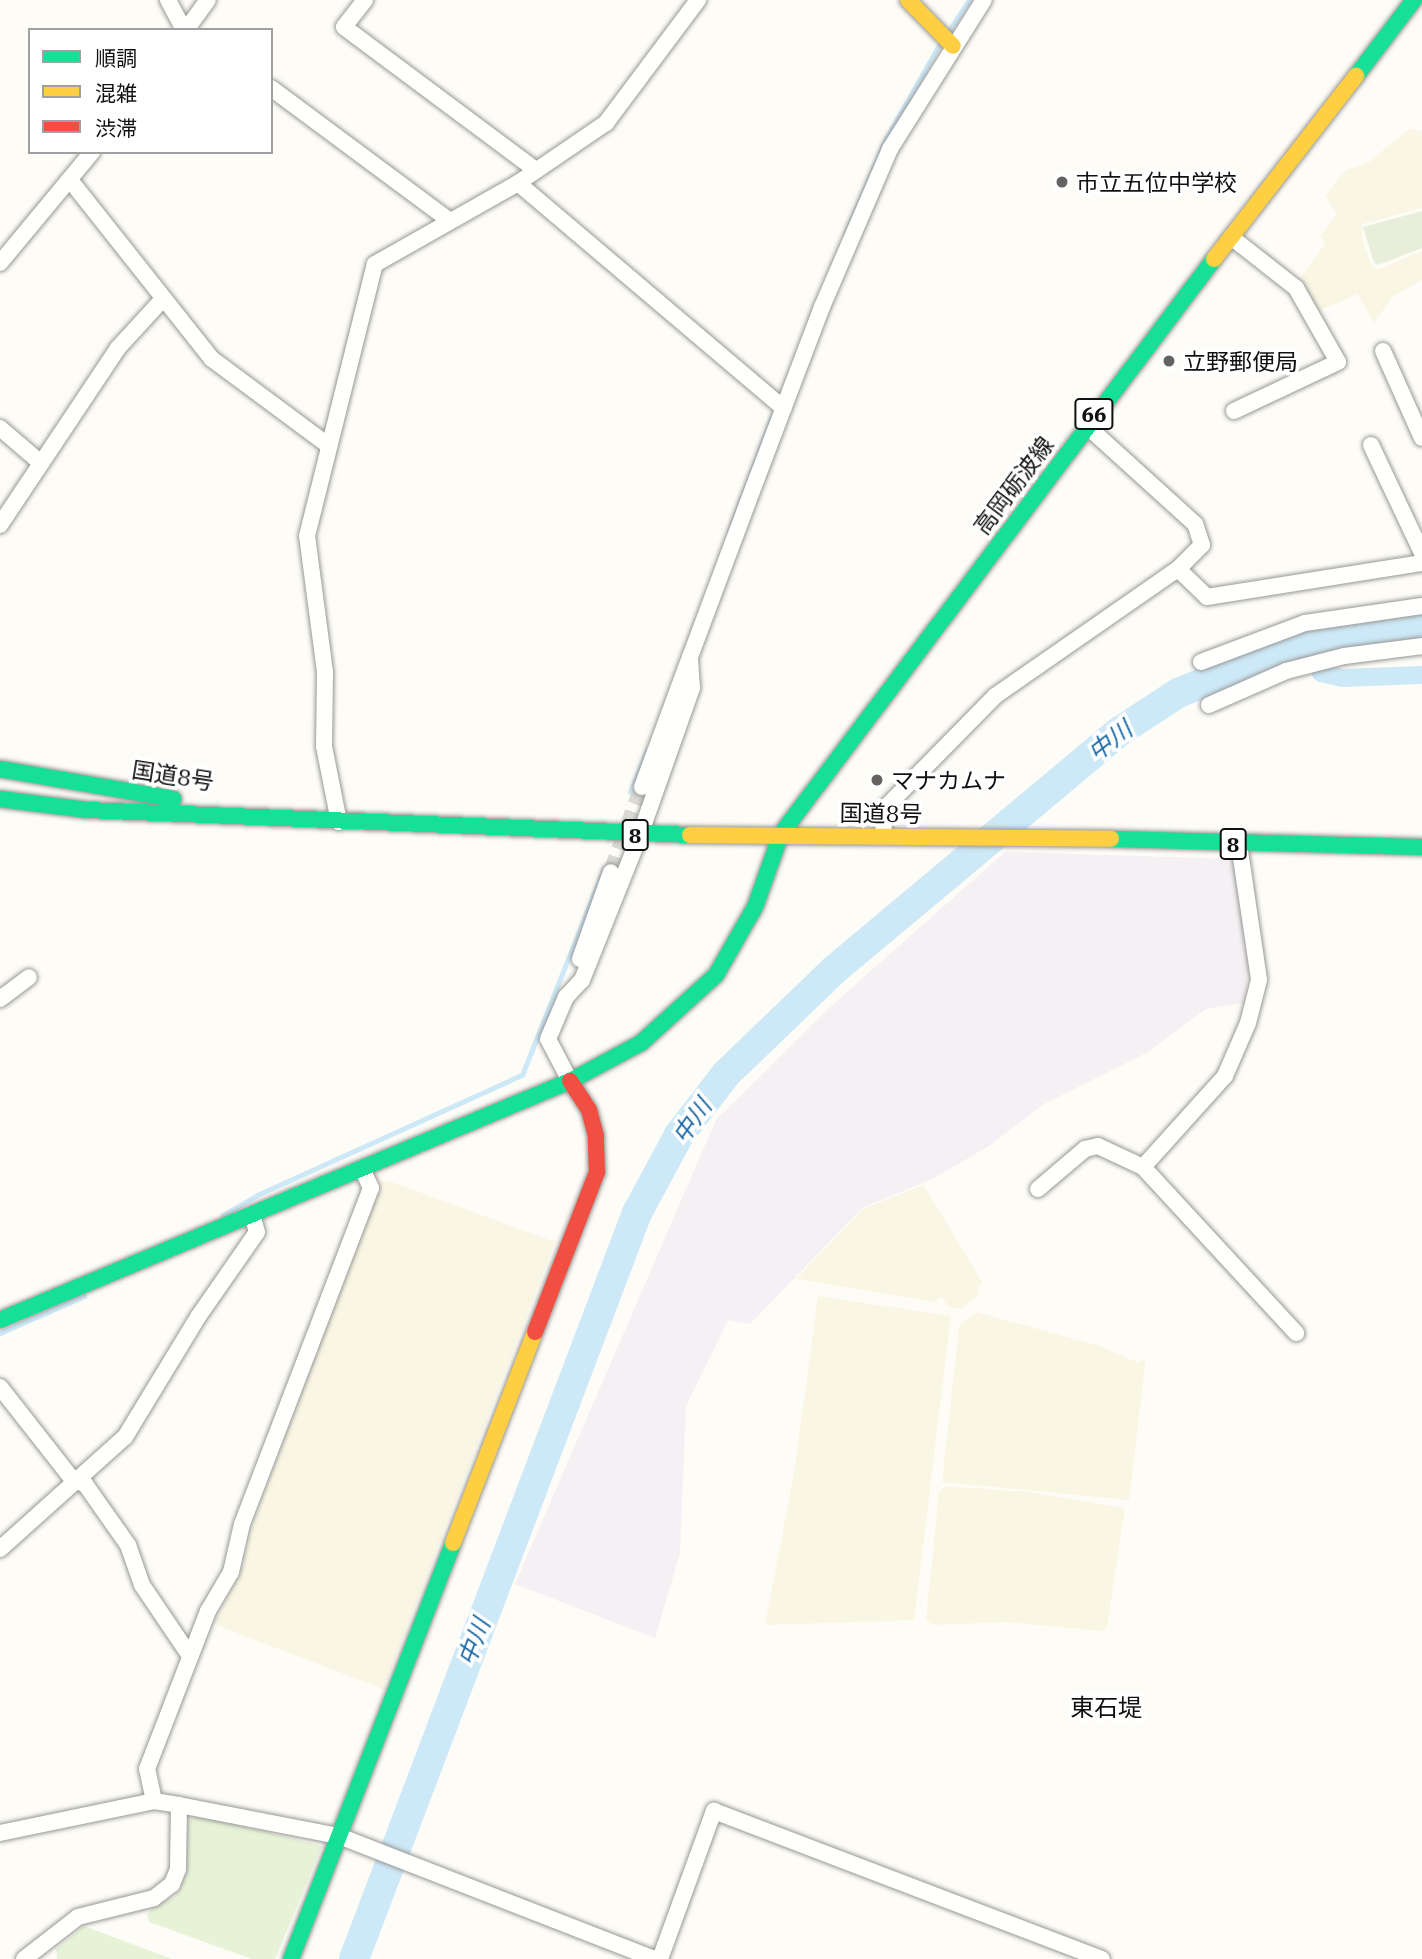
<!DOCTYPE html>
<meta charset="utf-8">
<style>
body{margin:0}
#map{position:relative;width:1422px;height:1959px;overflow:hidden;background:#fdfcf7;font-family:"IBM Plex Serif","Noto Sans JP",serif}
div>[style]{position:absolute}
.industrial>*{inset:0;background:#f5f0f3}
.farmland>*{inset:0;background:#f9f7e4}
.green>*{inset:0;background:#e7f3d7}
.cemetery>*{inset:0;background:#e9eedb}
.stream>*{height:5px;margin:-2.5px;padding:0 2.5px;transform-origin:2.5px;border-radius:2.5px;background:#cde8f7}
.canal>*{height:18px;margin:-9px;padding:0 9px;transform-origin:9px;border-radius:9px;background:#cde8f7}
.river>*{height:30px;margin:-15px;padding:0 15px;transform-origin:15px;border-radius:15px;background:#cde8f7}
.street-tunnel>*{height:16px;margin-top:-8px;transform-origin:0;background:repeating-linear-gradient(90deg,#dad9d4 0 16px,transparent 0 24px)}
.roads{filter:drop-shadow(0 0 2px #979795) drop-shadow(0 0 2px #979795)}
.street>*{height:16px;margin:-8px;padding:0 8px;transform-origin:8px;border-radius:8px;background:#fffffe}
.fast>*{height:16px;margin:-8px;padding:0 8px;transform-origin:8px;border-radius:8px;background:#16e098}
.slow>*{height:16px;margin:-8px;padding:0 8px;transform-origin:8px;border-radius:8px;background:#ffcf43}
.jam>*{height:16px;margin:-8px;padding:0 8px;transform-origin:8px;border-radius:8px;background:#f24e42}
.dots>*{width:19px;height:19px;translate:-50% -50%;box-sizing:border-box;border:4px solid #fff;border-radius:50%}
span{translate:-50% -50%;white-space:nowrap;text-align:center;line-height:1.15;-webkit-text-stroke:7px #fff;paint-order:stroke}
.shield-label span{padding:2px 5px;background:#fff;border:2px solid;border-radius:5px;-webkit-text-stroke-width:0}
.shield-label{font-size:21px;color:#111;font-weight:700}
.poi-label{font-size:23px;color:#111}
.left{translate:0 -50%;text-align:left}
.street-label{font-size:23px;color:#111}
.water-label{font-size:24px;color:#1768a6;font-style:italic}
.neighbourhood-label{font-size:24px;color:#111}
.legend{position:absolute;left:28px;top:28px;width:245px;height:126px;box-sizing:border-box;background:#fff;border:2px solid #a0a0a0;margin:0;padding:9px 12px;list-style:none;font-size:21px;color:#111}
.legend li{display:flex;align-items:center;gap:14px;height:35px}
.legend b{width:35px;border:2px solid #a0a0a0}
</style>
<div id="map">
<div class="industrial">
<div style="clip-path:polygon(1005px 852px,1238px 859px,1251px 949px,1244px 1003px,1206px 1009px,1148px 1052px,1044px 1104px,989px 1146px,932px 1179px,862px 1208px,750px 1324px,728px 1320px,686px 1406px,680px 1553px,655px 1638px,515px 1584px,716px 1120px,829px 1008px)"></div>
</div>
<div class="farmland">
<div style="clip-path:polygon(1410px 128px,1422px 132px,1422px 208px,1362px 224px,1363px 243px,1372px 266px,1379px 269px,1422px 251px,1422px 280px,1393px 296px,1374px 323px,1357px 294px,1319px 311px,1300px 279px,1325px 243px,1320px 237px,1337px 214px,1325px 195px,1346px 170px,1369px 162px)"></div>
<div style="clip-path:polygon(389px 1181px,555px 1242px,383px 1689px,214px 1624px,241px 1572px,254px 1521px,380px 1182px)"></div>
<div style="clip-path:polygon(923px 1185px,983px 1283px,977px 1289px,980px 1294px,962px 1309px,947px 1306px,942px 1296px,935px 1302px,796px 1279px,863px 1209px)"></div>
<div style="clip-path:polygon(818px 1296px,951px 1316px,914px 1620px,765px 1625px,794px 1473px)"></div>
<div style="clip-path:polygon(976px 1312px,1097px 1345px,1139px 1363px,1146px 1358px,1129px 1500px,942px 1482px,959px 1326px)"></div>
<div style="clip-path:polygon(946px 1486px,1028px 1492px,1125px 1508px,1107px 1627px,1102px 1631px,1006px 1622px,932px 1625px,926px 1619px,939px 1492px)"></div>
</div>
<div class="green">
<div style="clip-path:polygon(200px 1815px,322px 1846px,275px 1959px,252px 1959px,149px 1922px,147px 1914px,153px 1907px,174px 1897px,182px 1886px,188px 1821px)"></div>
<div style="clip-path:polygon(84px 1926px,172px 1959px,57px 1959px,56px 1949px)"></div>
</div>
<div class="cemetery">
<div style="clip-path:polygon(1422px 211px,1422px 248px,1378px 265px,1374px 263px,1363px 227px)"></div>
</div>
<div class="stream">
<div style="left:948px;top:32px;width:38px;rotate:-57deg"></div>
<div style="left:845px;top:234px;width:102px;rotate:-66.9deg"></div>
<div style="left:885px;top:140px;width:112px;rotate:-60.4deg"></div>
<div style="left:729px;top:531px;width:123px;rotate:-69.5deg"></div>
<div style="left:630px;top:792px;width:45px;rotate:-68deg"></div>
<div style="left:223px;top:1215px;width:39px;rotate:-30deg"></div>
<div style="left:257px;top:1195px;width:291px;rotate:-24.4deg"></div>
<div style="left:522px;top:1075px;width:223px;rotate:-68.4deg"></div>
<div style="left:0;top:1333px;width:92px;rotate:-23.8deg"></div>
</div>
<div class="canal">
<div style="left:1311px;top:639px;width:15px;rotate:74deg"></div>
<div style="left:1320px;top:668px;width:5px;rotate:79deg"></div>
<div style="left:1321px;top:673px;width:22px;rotate:13deg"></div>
<div style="left:1342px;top:678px;width:80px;rotate:-2.1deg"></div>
</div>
<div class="river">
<div style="left:354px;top:1959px;width:798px;rotate:-69.23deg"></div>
<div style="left:637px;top:1213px;width:89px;rotate:-61.7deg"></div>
<div style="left:679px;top:1135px;width:77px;rotate:-52.4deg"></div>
<div style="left:726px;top:1074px;width:150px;rotate:-43.9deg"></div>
<div style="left:834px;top:970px;width:373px;rotate:-39.9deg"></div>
<div style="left:1120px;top:731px;width:69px;rotate:-33.2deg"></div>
<div style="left:1178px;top:693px;width:144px;rotate:-22.1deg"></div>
<div style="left:1311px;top:639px;width:112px;rotate:-8.2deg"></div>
</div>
<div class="street-tunnel">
<div style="left:611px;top:872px;width:90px;rotate:-70deg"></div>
</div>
<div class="roads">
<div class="street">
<div style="left:168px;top:0;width:34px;rotate:62deg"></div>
<div style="left:365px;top:0;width:34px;rotate:128deg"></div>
<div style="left:344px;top:27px;width:239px;rotate:36.7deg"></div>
<div style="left:186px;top:30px;width:37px;rotate:-54deg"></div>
<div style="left:271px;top:88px;width:222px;rotate:36.6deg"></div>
<div style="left:70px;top:180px;width:228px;rotate:51.6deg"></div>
<div style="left:212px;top:359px;width:144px;rotate:36.6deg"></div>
<div style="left:518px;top:183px;width:348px;rotate:40.3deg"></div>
<div style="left:1231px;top:237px;width:83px;rotate:38.1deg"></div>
<div style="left:1296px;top:288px;width:85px;rotate:60.4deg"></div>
<div style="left:1338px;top:362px;width:115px;rotate:154.8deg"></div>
<div style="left:0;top:263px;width:144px;rotate:-50.3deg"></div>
<div style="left:1383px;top:351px;width:95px;rotate:65.9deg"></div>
<div style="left:0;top:428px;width:54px;rotate:40.5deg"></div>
<div style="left:1371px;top:445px;width:119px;rotate:64.7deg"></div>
<div style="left:0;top:525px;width:213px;rotate:-56.3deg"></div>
<div style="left:118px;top:348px;width:64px;rotate:-47.5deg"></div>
<div style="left:1178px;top:569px;width:40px;rotate:44deg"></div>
<div style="left:1207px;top:597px;width:218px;rotate:-9deg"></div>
<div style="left:1201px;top:662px;width:111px;rotate:-20.6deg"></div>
<div style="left:1305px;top:623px;width:118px;rotate:-8.3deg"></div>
<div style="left:1209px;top:705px;width:84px;rotate:-23.8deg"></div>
<div style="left:1286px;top:671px;width:60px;rotate:-14.5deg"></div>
<div style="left:1344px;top:656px;width:79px;rotate:-7.3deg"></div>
<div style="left:642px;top:787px;width:133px;rotate:-69.8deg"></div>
<div style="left:339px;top:822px;width:77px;rotate:-101.2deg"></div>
<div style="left:324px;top:746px;width:74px;rotate:-89.2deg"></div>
<div style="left:325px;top:672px;width:137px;rotate:-97.5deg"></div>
<div style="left:307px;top:536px;width:280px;rotate:-76deg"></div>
<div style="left:375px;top:264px;width:164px;rotate:-29.5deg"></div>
<div style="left:518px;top:183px;width:107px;rotate:-34.3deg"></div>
<div style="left:606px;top:123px;width:154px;rotate:-53.2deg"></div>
<div style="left:883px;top:836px;width:28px;rotate:-86deg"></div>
<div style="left:885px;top:808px;width:157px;rotate:-45.5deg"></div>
<div style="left:995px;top:696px;width:223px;rotate:-34.8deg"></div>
<div style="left:1178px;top:569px;width:34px;rotate:-45deg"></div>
<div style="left:1202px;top:545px;width:22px;rotate:-108deg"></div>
<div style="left:1195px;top:524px;width:147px;rotate:-137.8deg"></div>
<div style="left:1239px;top:844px;width:137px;rotate:81.6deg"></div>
<div style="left:1259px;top:980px;width:44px;rotate:104.3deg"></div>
<div style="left:1248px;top:1023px;width:58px;rotate:113.5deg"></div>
<div style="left:1225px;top:1076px;width:122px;rotate:132deg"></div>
<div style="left:1143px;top:1167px;width:226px;rotate:47.3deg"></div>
<div style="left:580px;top:959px;width:92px;rotate:-70.4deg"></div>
<div style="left:0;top:999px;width:36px;rotate:-37deg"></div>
<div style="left:570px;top:1081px;width:47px;rotate:-117.6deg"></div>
<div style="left:548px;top:1039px;width:46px;rotate:-66.8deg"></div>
<div style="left:566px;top:997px;width:23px;rotate:-47deg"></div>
<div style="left:582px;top:980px;width:156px;rotate:-68.2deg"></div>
<div style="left:640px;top:835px;width:156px;rotate:-70.5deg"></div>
<div style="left:692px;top:688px;width:31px;rotate:-94deg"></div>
<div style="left:690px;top:657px;width:191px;rotate:-69.5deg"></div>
<div style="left:757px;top:478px;width:183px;rotate:-69.2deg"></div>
<div style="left:822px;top:307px;width:172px;rotate:-66.7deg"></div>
<div style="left:890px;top:149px;width:176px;rotate:-57.8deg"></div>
<div style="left:1038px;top:1189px;width:62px;rotate:-40.4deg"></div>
<div style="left:1085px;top:1149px;width:13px;rotate:-13deg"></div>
<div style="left:1098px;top:1146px;width:50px;rotate:25deg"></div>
<div style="left:0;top:1387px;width:118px;rotate:51.9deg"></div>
<div style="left:73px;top:1480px;width:13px;rotate:18deg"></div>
<div style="left:85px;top:1484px;width:75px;rotate:54.8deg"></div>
<div style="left:128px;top:1545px;width:42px;rotate:70.7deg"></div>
<div style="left:142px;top:1585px;width:86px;rotate:55.9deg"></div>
<div style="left:0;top:1549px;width:168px;rotate:-41.9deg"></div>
<div style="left:125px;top:1437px;width:140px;rotate:-58.7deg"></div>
<div style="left:198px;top:1317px;width:103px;rotate:-55.2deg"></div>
<div style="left:257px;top:1232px;width:18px;rotate:-106deg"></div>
<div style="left:154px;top:1801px;width:33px;rotate:-102deg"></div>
<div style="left:147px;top:1769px;width:169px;rotate:-68.9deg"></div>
<div style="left:208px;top:1611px;width:45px;rotate:-59.5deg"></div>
<div style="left:231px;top:1572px;width:49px;rotate:-77.1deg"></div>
<div style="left:242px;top:1524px;width:360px;rotate:-69deg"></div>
<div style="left:371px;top:1188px;width:21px;rotate:-115deg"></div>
<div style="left:0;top:1833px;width:157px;rotate:-11.7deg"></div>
<div style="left:154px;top:1801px;width:25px;rotate:9deg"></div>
<div style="left:179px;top:1805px;width:163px;rotate:11deg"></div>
<div style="left:339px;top:1836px;width:339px;rotate:21.3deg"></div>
<div style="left:24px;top:1959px;width:68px;rotate:-37.9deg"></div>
<div style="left:78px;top:1917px;width:78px;rotate:-14deg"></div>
<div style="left:154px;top:1898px;width:23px;rotate:-38deg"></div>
<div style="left:172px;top:1884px;width:16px;rotate:-68deg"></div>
<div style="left:178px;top:1869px;width:64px;rotate:-89.1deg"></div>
<div style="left:660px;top:1959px;width:158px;rotate:-70deg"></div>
<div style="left:714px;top:1811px;width:415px;rotate:20.9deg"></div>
</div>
<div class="fast">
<div style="left:1356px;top:76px;width:96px;rotate:-52.7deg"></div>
<div style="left:0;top:769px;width:176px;rotate:9.8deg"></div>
<div style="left:0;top:799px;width:88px;rotate:7.2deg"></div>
<div style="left:87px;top:810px;width:604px;rotate:2.37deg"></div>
<div style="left:781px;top:834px;width:720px;rotate:-53.02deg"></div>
<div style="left:1111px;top:839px;width:311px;rotate:1.5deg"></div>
<div style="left:0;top:1320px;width:618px;rotate:-22.75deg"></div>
<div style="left:570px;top:1081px;width:81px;rotate:-28.2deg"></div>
<div style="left:641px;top:1043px;width:101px;rotate:-42.2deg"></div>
<div style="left:716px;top:975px;width:78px;rotate:-60.2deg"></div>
<div style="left:755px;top:907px;width:77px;rotate:-70.4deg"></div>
<div style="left:291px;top:1959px;width:446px;rotate:-68.7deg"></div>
</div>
<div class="slow">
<div style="left:908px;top:0;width:64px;rotate:45.6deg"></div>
<div style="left:1214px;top:259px;width:232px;rotate:-52.2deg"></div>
<div style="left:690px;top:835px;width:421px;rotate:0.5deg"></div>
<div style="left:453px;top:1543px;width:226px;rotate:-68.8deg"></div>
</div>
<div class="jam">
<div style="left:535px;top:1332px;width:172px;rotate:-68.8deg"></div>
<div style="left:597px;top:1172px;width:36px;rotate:-92deg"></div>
<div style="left:596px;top:1136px;width:27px;rotate:-105deg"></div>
<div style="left:589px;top:1110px;width:35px;rotate:-123deg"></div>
</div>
</div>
<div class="dots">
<div style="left:1062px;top:182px;background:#646362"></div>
<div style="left:1169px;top:361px;background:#646362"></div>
<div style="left:877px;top:780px;background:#646362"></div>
</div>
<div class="shield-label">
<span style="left:1094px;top:414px">66</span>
<span style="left:635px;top:835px">8</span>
<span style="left:1233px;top:844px">8</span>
</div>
<div class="poi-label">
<span class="left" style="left:1076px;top:182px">市立五位中学校</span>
<span class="left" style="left:1183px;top:361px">立野郵便局</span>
<span class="left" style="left:891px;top:780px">マナカムナ</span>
</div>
<div class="street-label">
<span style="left:1013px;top:485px;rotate:-53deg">高岡砺波線</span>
<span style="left:173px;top:775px;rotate:9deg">国道8号</span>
<span style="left:881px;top:813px;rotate:1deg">国道8号</span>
</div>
<div class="water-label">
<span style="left:1110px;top:741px;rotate:-38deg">中川</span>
<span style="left:692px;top:1121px;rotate:-55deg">中川</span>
<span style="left:474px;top:1642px;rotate:-69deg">中川</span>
</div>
<div class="neighbourhood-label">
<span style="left:1106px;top:1708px">東石堤</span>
</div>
<ul class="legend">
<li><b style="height:9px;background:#16e098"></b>順調</li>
<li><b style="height:9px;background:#ffcf43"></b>混雑</li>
<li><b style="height:9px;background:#f24e42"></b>渋滞</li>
</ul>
</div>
